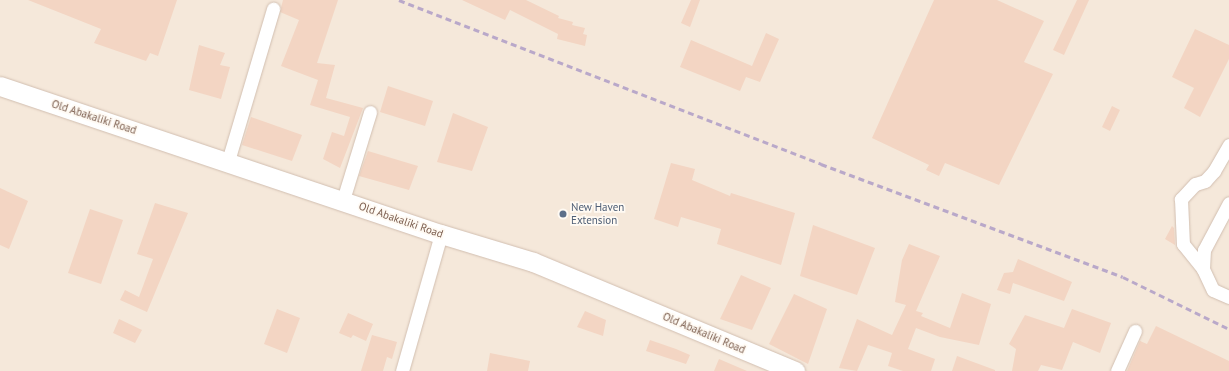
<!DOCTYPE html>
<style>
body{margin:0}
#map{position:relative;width:1229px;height:371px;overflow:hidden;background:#fdf6ec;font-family:"PT Sans",sans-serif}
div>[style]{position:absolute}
.residential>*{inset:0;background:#f5e8da}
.building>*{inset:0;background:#f3d5c3}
.roads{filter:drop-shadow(0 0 1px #d1beb0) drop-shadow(0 0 1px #d1beb0)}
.street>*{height:13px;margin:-6.5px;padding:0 6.5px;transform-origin:6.5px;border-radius:6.5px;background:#fff}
.secondary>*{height:19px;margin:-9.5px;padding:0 9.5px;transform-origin:9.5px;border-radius:9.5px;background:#fff}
.rail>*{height:3px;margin-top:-1.5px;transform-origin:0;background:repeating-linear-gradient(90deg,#b9a8c9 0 6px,transparent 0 10px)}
.dots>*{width:11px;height:11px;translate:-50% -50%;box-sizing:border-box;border:2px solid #fffaf3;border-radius:50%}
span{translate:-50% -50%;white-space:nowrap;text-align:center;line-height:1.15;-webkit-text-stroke:3.5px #fffaf3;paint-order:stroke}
.street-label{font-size:11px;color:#7a5c4d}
.service-label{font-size:11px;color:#4e5e75}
.left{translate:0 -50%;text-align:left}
</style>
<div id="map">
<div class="residential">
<div style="clip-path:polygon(0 0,1229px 0,1229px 371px,0 371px)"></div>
</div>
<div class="building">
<div style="clip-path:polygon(28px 0,177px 0,158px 56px,150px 53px,146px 61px,94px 43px,101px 29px)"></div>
<div style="clip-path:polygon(283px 0,338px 0,317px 63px,335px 65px,326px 98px,363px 108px,340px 168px,323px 159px,332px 132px,344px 136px,350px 117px,310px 105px,318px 80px,281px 66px,299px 20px,280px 12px)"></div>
<div style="clip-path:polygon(462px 0,526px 0,559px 16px,558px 18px,573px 22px,572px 25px,585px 28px,583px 34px,587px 35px,585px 46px,557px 39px,558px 34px,510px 10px,505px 20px)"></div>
<div style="clip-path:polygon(691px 0,700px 0,690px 27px,681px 23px)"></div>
<div style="clip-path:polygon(934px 0,997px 0,1044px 21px,1024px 62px,1053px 74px,999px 185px,945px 163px,939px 176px,926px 170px,929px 165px,872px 138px)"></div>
<div style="clip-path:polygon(1077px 0,1089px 0,1064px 55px,1053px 50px)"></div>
<div style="clip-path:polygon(1195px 29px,1229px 45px,1229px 59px,1200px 117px,1184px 108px,1194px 88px,1172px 77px)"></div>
<div style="clip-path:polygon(766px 33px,779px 39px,760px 82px,746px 77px,740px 91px,680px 67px,691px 40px,752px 66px)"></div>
<div style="clip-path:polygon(199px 45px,225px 53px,220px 65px,230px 67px,221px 99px,189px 90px)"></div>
<div style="clip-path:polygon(388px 86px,433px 101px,425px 126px,380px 112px)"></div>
<div style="clip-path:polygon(1112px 106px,1120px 110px,1110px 131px,1102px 127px)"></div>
<div style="clip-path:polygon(453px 113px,488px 127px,472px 171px,437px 162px)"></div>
<div style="clip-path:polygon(251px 117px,302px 135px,292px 161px,242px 145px)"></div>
<div style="clip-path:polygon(368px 151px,418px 166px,409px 190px,359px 176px)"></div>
<div style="clip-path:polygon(671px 163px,695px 169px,692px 180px,730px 196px,731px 193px,795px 213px,781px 265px,717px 244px,721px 229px,681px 217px,678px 227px,654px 219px)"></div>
<div style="clip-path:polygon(0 188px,28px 201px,9px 249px,0 245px)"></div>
<div style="clip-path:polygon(155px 203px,188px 213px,147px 312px,120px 300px,125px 290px,139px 297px,153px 259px,137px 254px)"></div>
<div style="clip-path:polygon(90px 209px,123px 220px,101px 284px,68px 273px)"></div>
<div style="clip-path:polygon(813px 225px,875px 248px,857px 295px,800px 276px)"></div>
<div style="clip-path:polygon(1172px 226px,1174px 228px,1175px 245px,1165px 239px)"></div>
<div style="clip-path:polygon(909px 244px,940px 256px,916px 311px,923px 313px,921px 316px,950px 328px,962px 293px,991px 304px,979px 345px,940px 337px,916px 328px,908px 349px,935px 359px,931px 371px,903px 371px,888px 366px,892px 353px,868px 345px,857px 371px,839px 368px,857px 319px,892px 335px,906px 305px,895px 302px,902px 260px)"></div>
<div style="clip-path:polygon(1018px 259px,1072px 282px,1064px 301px,1013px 283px,1010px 294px,997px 290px,1004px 273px,1013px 272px)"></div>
<div style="clip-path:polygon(741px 275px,771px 288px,752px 330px,720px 319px)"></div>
<div style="clip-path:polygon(794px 294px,827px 309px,808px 364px,769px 344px)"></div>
<div style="clip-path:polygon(277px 309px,300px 318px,287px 353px,264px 344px)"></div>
<div style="clip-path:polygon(1072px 309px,1111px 323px,1100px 353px,1073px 342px,1062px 370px,1041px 365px,1038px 371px,1012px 371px,1016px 349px,1009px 344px,1025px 315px,1064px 328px)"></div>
<div style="clip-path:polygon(585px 311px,606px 320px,603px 336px,577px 327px)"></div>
<div style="clip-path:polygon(348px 313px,373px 324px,366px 341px,353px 335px,351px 338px,339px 333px)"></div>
<div style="clip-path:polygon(119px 319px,142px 330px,135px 343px,113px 333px)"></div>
<div style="clip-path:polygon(1156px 326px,1229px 361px,1229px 371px,1127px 371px,1140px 341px,1147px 344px)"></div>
<div style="clip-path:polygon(372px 335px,397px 342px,392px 359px,387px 357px,383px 371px,361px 371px)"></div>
<div style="clip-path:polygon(650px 340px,676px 349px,690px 355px,686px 364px,646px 351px)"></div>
<div style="clip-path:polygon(490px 353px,530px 361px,528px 371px,487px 371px)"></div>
<div style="clip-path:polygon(957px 356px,995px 370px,995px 371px,952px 371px)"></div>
<div style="clip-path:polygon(719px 359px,747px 371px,714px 371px)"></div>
</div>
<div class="roads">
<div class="street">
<div style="left:1229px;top:145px;width:30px;rotate:120deg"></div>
<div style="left:1214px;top:171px;width:13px;rotate:132deg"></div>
<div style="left:1205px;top:181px;width:10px;rotate:163deg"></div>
<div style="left:1195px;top:184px;width:21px;rotate:133deg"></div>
<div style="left:1181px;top:199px;width:45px;rotate:87.5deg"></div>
<div style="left:1183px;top:244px;width:32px;rotate:51deg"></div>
<div style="left:1203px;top:269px;width:19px;rotate:-87deg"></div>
<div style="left:1204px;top:250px;width:53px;rotate:-62deg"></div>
<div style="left:228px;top:161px;width:159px;rotate:-73.5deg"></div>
<div style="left:343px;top:200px;width:92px;rotate:-72.9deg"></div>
<div style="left:1203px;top:269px;width:23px;rotate:65deg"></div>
<div style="left:1213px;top:290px;width:17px;rotate:24deg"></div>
<div style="left:402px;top:371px;width:142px;rotate:-74.1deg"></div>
<div style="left:1117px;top:371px;width:44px;rotate:-65.8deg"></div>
</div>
<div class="secondary">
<div style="left:0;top:86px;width:465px;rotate:18.6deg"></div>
<div style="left:441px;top:234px;width:96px;rotate:16.9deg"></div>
<div style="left:533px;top:262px;width:284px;rotate:22.6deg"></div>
</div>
</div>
<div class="rail">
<div style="left:399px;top:0;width:453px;rotate:21.2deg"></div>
<div style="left:821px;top:164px;width:322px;rotate:20.5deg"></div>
<div style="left:1123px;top:277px;width:118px;rotate:26.1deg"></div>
</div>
<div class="dots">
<div style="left:563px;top:214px;background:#5c6f8a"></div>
</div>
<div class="street-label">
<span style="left:94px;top:117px;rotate:18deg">Old Abakaliki Road</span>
<span style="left:401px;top:220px;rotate:19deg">Old Abakaliki Road</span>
<span style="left:704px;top:333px;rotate:23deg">Old Abakaliki Road</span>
</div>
<div class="service-label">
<span class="left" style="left:571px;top:214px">New Haven<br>Extension</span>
</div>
</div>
